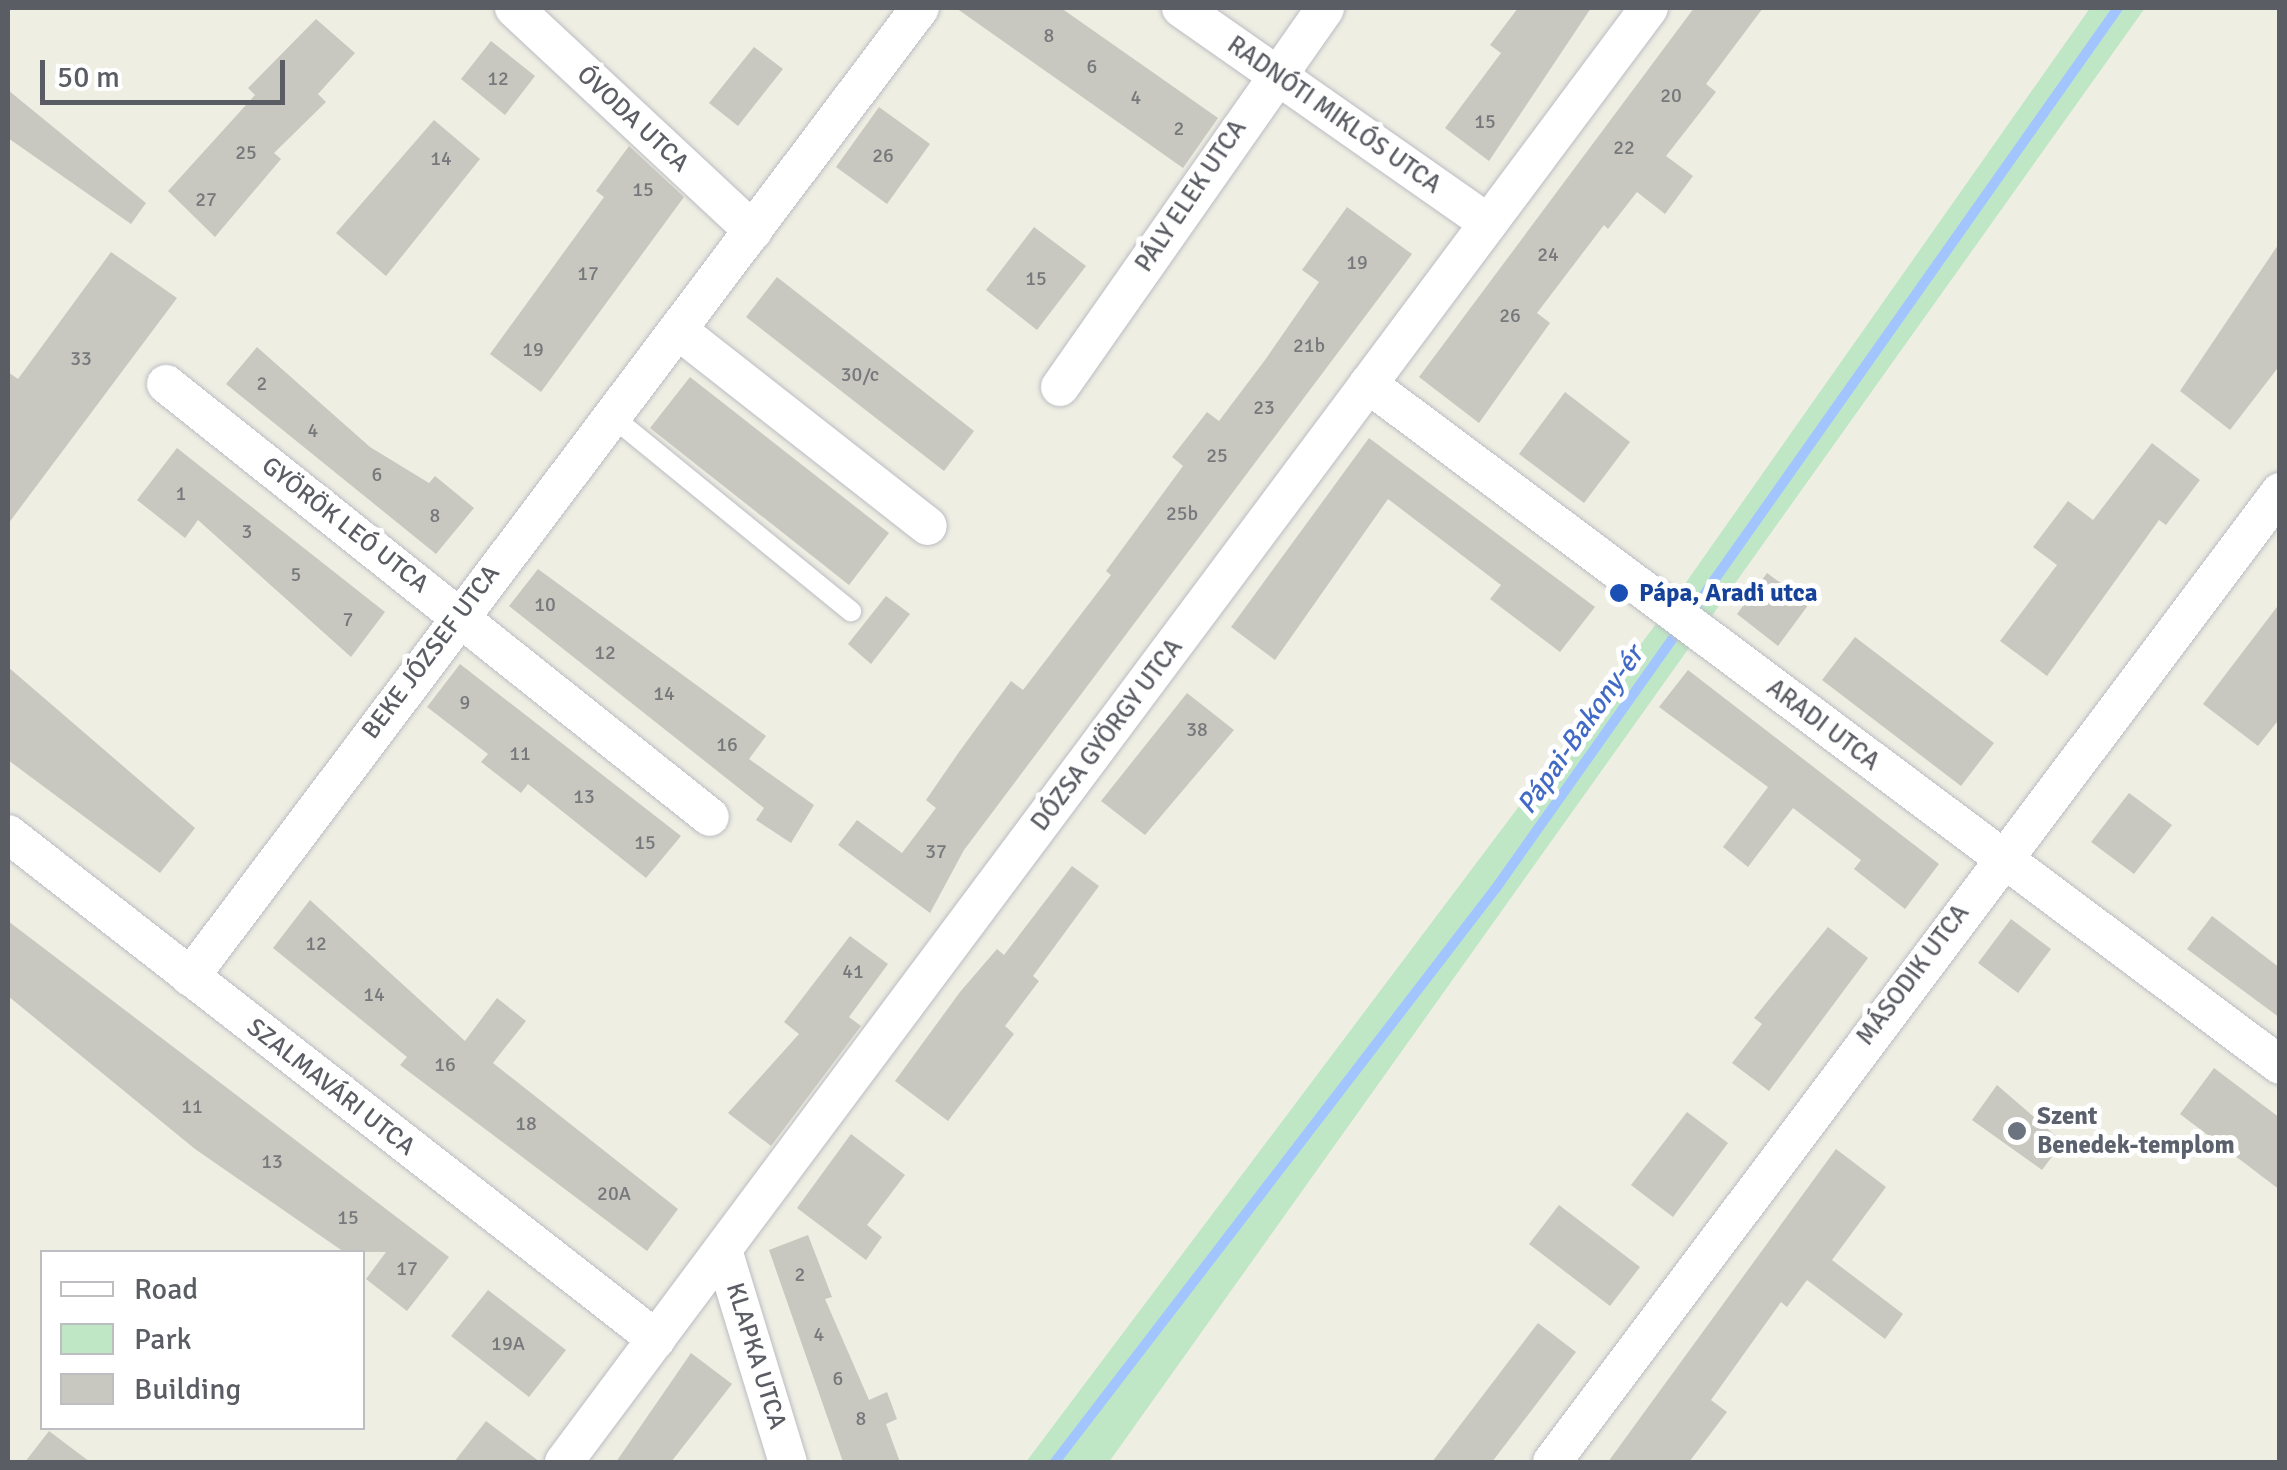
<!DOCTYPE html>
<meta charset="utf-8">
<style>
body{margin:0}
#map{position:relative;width:2287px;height:1470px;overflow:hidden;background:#eeeee3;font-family:Signika,sans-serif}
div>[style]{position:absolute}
.green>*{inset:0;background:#bfe7c6}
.stream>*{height:10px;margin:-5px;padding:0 5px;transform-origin:5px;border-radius:5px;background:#a2c5ff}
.building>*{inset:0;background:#c9c8c0}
.roads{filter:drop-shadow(0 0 2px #bbbcc2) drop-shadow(0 0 2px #bbbcc2)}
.lane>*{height:20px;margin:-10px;padding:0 10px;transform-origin:10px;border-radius:10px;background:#fff}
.street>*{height:38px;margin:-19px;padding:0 19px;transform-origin:19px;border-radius:19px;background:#fff}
.dots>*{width:28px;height:28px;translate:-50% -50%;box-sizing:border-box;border:5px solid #fff;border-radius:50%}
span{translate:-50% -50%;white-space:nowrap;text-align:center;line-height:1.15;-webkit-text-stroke:10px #fff;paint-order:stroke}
.number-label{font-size:20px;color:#76787b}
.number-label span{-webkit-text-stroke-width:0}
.street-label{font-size:25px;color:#5b5d64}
.transit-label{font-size:25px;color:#164399;font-weight:700}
.left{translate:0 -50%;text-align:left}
.worship-label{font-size:25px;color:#5b616d;font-weight:700}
.water-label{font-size:28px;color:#4169c6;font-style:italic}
.frame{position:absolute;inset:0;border:10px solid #5b5d64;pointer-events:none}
.legend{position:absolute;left:40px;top:1250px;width:325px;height:180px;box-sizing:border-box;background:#fff;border:2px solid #bdbec1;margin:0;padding:12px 18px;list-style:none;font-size:30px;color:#5b5d64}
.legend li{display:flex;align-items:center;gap:20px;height:50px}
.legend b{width:50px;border:2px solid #bdbec1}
.scale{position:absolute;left:40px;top:60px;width:245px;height:45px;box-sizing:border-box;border:5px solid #5b5d64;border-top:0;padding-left:12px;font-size:30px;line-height:35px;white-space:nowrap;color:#5b5d64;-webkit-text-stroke:8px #fff;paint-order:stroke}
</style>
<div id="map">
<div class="green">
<div style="clip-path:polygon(2090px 8px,2145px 8px,1109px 1462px,1026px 1462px,1668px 608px)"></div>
</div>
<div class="stream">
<div style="left:1691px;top:613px;width:741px;rotate:-54.79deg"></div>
<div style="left:1055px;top:1462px;width:724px;rotate:-52.47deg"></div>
<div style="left:1496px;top:888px;width:320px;rotate:-54.7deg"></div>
</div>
<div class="building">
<div style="clip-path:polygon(956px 8px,1061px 8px,1218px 118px,1183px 168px)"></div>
<div style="clip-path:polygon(1518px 8px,1591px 8px,1489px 161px,1445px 128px,1501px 53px,1490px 45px)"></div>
<div style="clip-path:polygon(1694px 8px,1763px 8px,1706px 84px,1716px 92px,1666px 156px,1693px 176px,1665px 214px,1637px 192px,1608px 229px,1604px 225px,1537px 313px,1550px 323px,1479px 423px,1419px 377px)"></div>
<div style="clip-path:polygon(316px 19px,355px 53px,318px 94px,326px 102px,274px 153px,281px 159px,215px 237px,168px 191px,255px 95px,248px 88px)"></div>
<div style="clip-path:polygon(491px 41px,535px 76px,505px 115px,461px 79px)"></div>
<div style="clip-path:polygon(754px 47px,783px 69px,738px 126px,709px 103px)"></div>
<div style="clip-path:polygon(8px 90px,146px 203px,131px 224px,8px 138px)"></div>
<div style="clip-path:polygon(879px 107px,930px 144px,887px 204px,836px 167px)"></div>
<div style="clip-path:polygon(434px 120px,480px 159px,386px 276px,336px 233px)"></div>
<div style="clip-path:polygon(629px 146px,684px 197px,541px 392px,490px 354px,604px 197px,596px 191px)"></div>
<div style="clip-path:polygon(1347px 207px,1412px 254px,964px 850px,930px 913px,838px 845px,857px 820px,902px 853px,936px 808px,926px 800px,959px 752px,1011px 681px,1023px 690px,1111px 575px,1106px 571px,1183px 466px,1172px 457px,1207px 412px,1219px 421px,1265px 360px,1319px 282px,1302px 270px)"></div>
<div style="clip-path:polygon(1034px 227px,1086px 266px,1037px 330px,986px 290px)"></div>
<div style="clip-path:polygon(2280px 242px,2280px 365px,2230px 430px,2180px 391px)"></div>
<div style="clip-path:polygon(111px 252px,177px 298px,8px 524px,8px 372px,18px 379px)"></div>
<div style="clip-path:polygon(777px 277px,974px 431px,944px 471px,746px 317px)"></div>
<div style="clip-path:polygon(257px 347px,370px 447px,429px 483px,435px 476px,474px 508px,436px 554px,226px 384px)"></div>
<div style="clip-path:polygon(690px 377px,889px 533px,849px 585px,650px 428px)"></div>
<div style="clip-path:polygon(1565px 392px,1630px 442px,1584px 503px,1519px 454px)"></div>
<div style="clip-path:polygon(1369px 438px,1595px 607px,1560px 652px,1490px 599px,1501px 585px,1388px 499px,1275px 660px,1231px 627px)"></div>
<div style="clip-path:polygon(2152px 443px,2200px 480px,2166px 525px,2159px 520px,2047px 676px,2000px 641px,2057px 565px,2033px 547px,2068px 501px,2093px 520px)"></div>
<div style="clip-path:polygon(177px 448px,385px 612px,351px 657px,198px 520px,185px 538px,137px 500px)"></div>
<div style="clip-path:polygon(538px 569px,766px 736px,749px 759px,814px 805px,791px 843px,756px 820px,764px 808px,509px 606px)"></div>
<div style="clip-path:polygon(1767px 573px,1809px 604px,1778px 646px,1737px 614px)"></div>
<div style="clip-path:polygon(886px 596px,910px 614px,871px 664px,848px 644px)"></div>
<div style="clip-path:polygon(2280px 603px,2280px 718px,2258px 746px,2203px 704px)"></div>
<div style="clip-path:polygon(1855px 637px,1994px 743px,1961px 786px,1822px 680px)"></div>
<div style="clip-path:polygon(460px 664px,681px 836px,646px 878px,528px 784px,521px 793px,481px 762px,488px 754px,427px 707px)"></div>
<div style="clip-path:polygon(8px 667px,195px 828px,160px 873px,8px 760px)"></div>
<div style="clip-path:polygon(1688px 670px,1939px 864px,1905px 909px,1854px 869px,1861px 860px,1793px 808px,1748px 867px,1723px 847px,1768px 787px,1659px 707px)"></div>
<div style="clip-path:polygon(1187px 693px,1234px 730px,1145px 835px,1101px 801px)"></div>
<div style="clip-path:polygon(2129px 793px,2172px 825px,2134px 874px,2091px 842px)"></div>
<div style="clip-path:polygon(1072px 866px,1099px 886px,1033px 976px,1039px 981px,1005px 1026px,1014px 1034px,948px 1121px,895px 1081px,960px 992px,997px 949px,1004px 955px)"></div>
<div style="clip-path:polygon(310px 900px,465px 1041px,497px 998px,526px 1021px,493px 1063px,678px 1209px,647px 1251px,400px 1065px,407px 1057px,273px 948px)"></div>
<div style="clip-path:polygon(2212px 916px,2280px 968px,2280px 1018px,2187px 949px)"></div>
<div style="clip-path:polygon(2011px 919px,2051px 949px,2018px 993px,1978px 963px)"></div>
<div style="clip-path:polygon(8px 921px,449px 1257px,407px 1311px,366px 1279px,386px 1252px,344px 1252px,195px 1149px,8px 996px)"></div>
<div style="clip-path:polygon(1828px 927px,1868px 958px,1769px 1091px,1732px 1063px,1762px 1024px,1754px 1018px)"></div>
<div style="clip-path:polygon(850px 936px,888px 964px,849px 1017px,861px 1026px,771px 1146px,728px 1113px,799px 1034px,784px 1022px)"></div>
<div style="clip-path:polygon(2214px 1068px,2280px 1118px,2280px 1190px,2180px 1114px)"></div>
<div style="clip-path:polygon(1997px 1085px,2063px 1142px,2042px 1170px,1972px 1120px)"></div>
<div style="clip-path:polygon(1687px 1112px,1728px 1143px,1673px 1217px,1631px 1185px)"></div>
<div style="clip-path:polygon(851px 1134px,905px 1175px,867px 1225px,882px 1237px,866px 1260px,797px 1208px)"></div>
<div style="clip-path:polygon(1836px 1149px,1886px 1187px,1832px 1260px,1903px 1314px,1885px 1339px,1807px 1280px,1787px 1307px,1781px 1302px,1711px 1400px,1727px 1412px,1689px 1462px,1608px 1462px)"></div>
<div style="clip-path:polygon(1559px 1205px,1640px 1267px,1610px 1306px,1529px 1244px)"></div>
<div style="clip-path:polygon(808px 1235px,832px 1297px,825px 1299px,869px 1400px,887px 1392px,897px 1419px,886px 1424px,900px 1462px,843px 1462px,769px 1250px)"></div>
<div style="clip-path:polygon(488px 1290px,566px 1350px,529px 1397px,451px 1336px)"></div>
<div style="clip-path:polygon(1538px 1323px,1576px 1352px,1544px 1394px,1492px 1462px,1432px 1462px)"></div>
<div style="clip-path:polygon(691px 1353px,732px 1384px,671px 1462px,616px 1462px)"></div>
<div style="clip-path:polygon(486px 1421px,540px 1462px,454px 1462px)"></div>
<div style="clip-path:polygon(49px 1431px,90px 1462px,25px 1462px)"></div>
</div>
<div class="roads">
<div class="lane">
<div style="left:614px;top:418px;width:306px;rotate:39.2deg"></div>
</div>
<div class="street">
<div style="left:514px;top:8px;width:327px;rotate:43deg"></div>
<div style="left:1181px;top:8px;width:375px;rotate:35deg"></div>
<div style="left:679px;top:331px;width:316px;rotate:38.1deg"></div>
<div style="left:166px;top:384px;width:695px;rotate:38.52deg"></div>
<div style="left:1368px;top:384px;width:1138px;rotate:36.75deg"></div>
<div style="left:1060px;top:387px;width:462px;rotate:-55deg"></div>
<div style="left:8px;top:834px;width:822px;rotate:37.93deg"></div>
<div style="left:190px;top:977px;width:1213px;rotate:-53.01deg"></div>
<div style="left:723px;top:1250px;width:222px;rotate:73deg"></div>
<div style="left:564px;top:1462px;width:1814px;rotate:-53.27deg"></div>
<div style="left:1552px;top:1462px;width:1213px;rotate:-53.11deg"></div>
</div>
</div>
<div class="dots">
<div style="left:1619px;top:593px;background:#1a4fb4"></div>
<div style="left:2017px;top:1131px;background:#6b7280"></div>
</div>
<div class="number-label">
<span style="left:1049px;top:35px">8</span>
<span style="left:1092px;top:66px">6</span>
<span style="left:498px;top:78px">12</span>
<span style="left:1671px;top:95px">20</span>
<span style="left:1136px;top:97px">4</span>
<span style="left:1485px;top:121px">15</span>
<span style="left:1179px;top:128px">2</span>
<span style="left:1624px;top:147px">22</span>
<span style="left:246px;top:152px">25</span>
<span style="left:883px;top:155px">26</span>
<span style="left:441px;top:158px">14</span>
<span style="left:643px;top:189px">15</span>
<span style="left:206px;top:199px">27</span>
<span style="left:1548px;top:254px">24</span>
<span style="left:1357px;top:262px">19</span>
<span style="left:588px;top:273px">17</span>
<span style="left:1036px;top:278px">15</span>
<span style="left:1510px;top:315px">26</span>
<span style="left:1309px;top:345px">21b</span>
<span style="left:533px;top:349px">19</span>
<span style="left:81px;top:358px">33</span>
<span style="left:860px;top:374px">30/c</span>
<span style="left:262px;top:383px">2</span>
<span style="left:1264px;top:407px">23</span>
<span style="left:313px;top:430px">4</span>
<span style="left:1217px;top:455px">25</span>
<span style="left:377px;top:474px">6</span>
<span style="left:181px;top:493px">1</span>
<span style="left:1182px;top:513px">25b</span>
<span style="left:435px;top:515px">8</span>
<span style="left:247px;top:531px">3</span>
<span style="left:296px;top:574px">5</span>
<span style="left:545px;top:604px">10</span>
<span style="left:348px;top:619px">7</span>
<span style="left:605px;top:652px">12</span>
<span style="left:664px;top:693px">14</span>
<span style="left:465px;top:702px">9</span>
<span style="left:1197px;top:729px">38</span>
<span style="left:727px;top:744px">16</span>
<span style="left:520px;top:753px">11</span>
<span style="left:584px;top:796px">13</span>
<span style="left:645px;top:842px">15</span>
<span style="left:936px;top:851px">37</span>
<span style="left:316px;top:943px">12</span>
<span style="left:853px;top:971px">41</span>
<span style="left:374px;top:994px">14</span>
<span style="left:445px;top:1064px">16</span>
<span style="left:192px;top:1106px">11</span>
<span style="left:526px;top:1123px">18</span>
<span style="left:272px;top:1161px">13</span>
<span style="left:614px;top:1193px">20A</span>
<span style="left:348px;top:1217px">15</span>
<span style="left:407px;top:1268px">17</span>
<span style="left:800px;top:1274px">2</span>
<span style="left:819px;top:1334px">4</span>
<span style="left:508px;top:1343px">19A</span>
<span style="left:838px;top:1378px">6</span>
<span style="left:861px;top:1418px">8</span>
</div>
<div class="street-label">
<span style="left:1334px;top:115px;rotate:35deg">RADNÓTI MIKLÓS UTCA</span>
<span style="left:633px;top:119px;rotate:43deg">ÓVODA UTCA</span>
<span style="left:1191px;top:196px;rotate:-56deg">PÁLY ELEK UTCA</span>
<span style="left:345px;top:525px;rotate:38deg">GYÖRÖK LEÓ UTCA</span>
<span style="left:431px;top:652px;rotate:-53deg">BEKE JÓZSEF UTCA</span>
<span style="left:1823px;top:725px;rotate:37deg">ARADI UTCA</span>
<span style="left:1107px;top:735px;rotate:-53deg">DÓZSA GYÖRGY UTCA</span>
<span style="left:1913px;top:975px;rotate:-53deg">MÁSODIK UTCA</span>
<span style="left:331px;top:1087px;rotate:38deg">SZALMAVÁRI UTCA</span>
<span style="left:756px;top:1356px;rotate:73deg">KLAPKA UTCA</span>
</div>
<div class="transit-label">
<span class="left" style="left:1639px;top:593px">Pápa, Aradi utca</span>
</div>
<div class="worship-label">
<span class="left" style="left:2037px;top:1131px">Szent<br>Benedek-templom</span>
</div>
<div class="water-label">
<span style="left:1580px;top:730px;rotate:-55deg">Pápai-Bakony-ér</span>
</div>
<div class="frame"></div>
<ul class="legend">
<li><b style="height:12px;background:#fff"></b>Road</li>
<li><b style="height:28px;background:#bfe7c6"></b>Park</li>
<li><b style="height:28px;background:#c9c8c0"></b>Building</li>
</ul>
<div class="scale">50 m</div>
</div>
